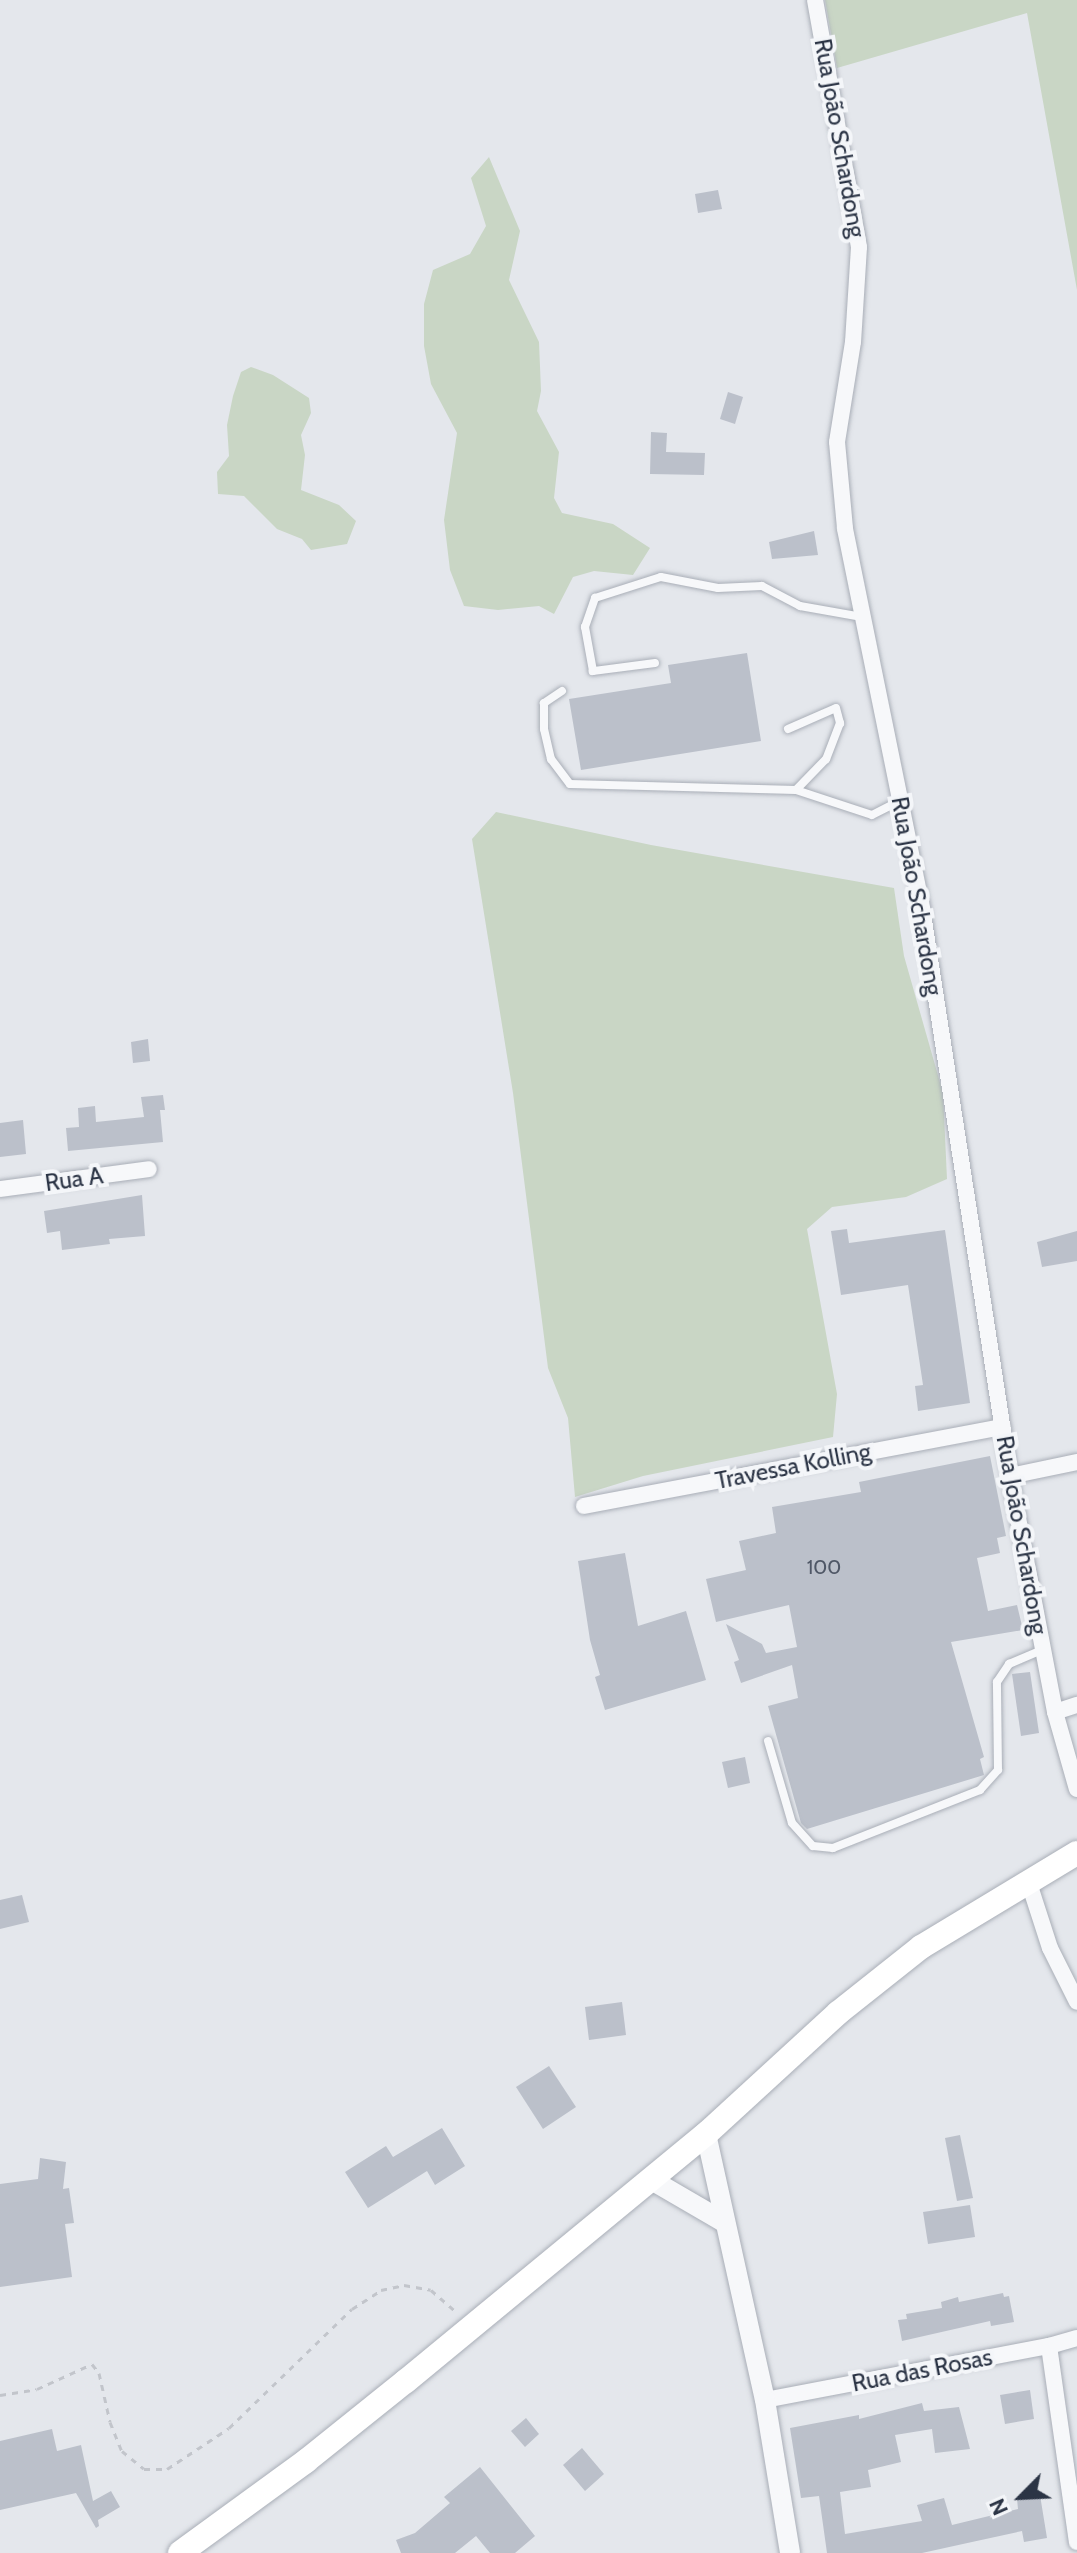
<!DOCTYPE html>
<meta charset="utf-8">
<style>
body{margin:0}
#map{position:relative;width:1077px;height:2553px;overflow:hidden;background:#e4e7ec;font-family:Cabin,sans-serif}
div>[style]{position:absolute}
.green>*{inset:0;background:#c9d6c5}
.building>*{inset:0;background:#bbc0ca}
.path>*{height:3px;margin-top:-1.5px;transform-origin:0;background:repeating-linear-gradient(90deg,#c2c5cb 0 6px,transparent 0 12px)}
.roads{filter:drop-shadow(0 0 2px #a9aeb7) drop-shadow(0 0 2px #a9aeb7)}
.service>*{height:8px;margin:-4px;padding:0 4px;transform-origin:4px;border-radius:4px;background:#f7f8fa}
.minor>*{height:16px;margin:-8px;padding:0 8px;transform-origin:8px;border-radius:8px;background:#f7f8fa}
.tertiary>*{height:20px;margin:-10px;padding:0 10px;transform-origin:10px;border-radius:10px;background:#f7f8fa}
.secondary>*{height:24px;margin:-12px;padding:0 12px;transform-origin:12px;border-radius:12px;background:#fff}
span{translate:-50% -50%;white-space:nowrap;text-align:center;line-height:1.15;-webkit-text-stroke:8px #f4f6f9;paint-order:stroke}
.number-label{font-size:20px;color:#4f5766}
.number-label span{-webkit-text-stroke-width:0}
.street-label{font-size:24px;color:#2b3445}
.north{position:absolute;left:981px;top:2457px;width:80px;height:80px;-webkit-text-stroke:6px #f4f6f9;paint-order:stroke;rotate:246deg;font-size:22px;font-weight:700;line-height:32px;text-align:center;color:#2b3445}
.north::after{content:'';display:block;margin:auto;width:28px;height:36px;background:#2b3445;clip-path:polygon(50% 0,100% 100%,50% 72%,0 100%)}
</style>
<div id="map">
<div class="green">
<div style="clip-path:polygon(825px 0,1077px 0,1077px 290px,1027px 13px,837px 68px)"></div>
<div style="clip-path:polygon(489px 157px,520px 231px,509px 280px,539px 342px,541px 391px,537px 411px,559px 452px,554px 498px,562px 513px,613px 524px,650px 548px,633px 575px,594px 571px,573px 577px,554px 614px,539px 606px,498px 610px,464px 606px,450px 570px,444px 520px,457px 433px,431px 384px,424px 346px,424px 304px,433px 270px,470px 254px,486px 226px,471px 178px)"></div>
<div style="clip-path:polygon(251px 367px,273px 375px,309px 398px,311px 413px,301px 435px,305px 455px,301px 490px,339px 505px,356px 521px,347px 544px,311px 550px,302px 539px,277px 529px,244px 496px,218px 494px,217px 472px,229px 456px,227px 425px,233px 396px,241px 372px)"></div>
<div style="clip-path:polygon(496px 812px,651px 845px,894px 888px,904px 956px,943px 1093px,947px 1179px,906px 1197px,832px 1207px,807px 1229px,837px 1394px,833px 1437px,643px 1476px,575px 1497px,568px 1418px,548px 1368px,513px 1093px,472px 839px)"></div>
</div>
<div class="building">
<div style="clip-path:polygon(718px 190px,722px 209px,698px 213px,695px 194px)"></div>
<div style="clip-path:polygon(728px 392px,743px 397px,735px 424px,720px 419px)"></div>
<div style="clip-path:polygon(651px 432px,667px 433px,666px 452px,705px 453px,704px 475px,650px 474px)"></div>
<div style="clip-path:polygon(814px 531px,818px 555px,772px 559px,769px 542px)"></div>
<div style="clip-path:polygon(747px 653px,761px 741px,581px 770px,569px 699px,671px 683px,668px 665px)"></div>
<div style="clip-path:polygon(148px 1039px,150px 1061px,133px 1063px,131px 1042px)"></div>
<div style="clip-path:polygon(163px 1095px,165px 1110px,160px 1110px,163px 1142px,68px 1151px,66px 1128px,79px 1127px,78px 1108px,95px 1106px,96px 1122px,144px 1117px,141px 1097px)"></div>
<div style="clip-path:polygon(23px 1120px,26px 1154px,0 1157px,0 1123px)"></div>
<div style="clip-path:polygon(142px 1195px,145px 1236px,109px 1239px,110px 1244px,62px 1250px,60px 1231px,47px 1233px,44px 1211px)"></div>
<div style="clip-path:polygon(847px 1229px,849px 1243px,945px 1230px,970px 1403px,918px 1411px,915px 1386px,923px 1385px,908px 1285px,841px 1295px,831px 1231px)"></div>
<div style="clip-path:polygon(1077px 1231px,1077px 1261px,1042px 1267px,1037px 1242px)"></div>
<div style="clip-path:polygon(990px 1456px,1006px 1536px,997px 1538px,1000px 1553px,977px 1558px,988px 1611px,1017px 1605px,1023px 1630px,951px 1642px,984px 1757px,980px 1759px,984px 1775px,807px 1829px,801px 1823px,768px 1706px,798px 1698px,792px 1665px,741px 1683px,734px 1662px,739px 1660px,726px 1624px,762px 1644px,766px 1653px,797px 1647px,789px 1605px,716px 1622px,706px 1579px,746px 1570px,739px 1541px,776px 1533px,772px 1507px,861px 1492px,859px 1482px)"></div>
<div style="clip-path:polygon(625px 1553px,638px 1626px,686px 1611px,706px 1680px,605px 1710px,595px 1677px,600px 1675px,590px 1640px,578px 1561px)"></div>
<div style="clip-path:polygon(1030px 1672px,1039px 1733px,1021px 1736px,1012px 1674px)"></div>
<div style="clip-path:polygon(745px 1757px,750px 1783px,728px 1788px,722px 1762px)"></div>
<div style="clip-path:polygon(22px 1895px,29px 1922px,0 1929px,0 1900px)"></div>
<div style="clip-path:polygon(622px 2002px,626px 2035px,589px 2040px,585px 2007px)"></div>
<div style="clip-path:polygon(549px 2066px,576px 2107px,543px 2129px,516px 2087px)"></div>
<div style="clip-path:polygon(442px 2128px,465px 2166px,435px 2185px,427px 2171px,368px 2208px,345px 2172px,386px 2146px,393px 2157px)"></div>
<div style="clip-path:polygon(960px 2135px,973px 2198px,957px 2201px,945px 2138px)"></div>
<div style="clip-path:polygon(40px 2158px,66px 2162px,63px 2189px,69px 2188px,74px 2223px,65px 2224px,72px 2277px,0 2287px,0 2184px,38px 2179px)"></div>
<div style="clip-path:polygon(970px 2205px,975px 2237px,928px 2244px,923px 2212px)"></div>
<div style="clip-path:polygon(1003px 2293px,1004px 2297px,1009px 2296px,1014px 2322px,991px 2326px,990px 2321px,902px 2341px,898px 2320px,907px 2319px,906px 2314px,942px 2308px,941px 2302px,958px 2297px,959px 2302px)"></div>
<div style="clip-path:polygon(1030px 2390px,1034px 2419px,1005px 2424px,1000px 2395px)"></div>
<div style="clip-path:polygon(922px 2403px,924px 2411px,959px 2407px,970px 2449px,935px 2453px,932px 2429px,895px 2435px,901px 2462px,868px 2470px,871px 2487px,840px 2492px,845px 2534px,922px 2521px,917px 2505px,944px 2498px,952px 2525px,1018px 2509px,1017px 2499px,1040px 2495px,1047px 2538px,1024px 2542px,1022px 2531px,922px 2553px,827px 2553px,819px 2496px,801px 2498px,790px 2428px,859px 2415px,859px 2419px)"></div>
<div style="clip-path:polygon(526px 2418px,539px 2434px,525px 2447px,511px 2431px)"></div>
<div style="clip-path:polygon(52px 2429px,57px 2451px,81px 2445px,93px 2501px,111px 2491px,120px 2507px,98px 2520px,99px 2526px,96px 2528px,76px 2493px,0 2510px,0 2441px)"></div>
<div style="clip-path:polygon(582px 2448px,604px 2474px,585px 2491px,563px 2465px)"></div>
<div style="clip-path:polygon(480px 2467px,535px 2536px,515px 2553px,490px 2553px,476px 2536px,455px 2553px,401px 2553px,396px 2540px,415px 2533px,450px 2503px,444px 2497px)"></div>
</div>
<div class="path">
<div style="left:0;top:2395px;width:37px;rotate:-9deg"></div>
<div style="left:37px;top:2389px;width:60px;rotate:-24.4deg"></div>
<div style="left:92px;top:2364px;width:11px;rotate:52deg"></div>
<div style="left:99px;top:2373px;width:50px;rotate:77.3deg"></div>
<div style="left:110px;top:2422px;width:31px;rotate:68deg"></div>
<div style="left:122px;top:2451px;width:28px;rotate:39deg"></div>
<div style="left:144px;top:2469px;width:23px"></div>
<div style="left:167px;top:2469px;width:74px;rotate:-33.5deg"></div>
<div style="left:229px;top:2428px;width:171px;rotate:-44.1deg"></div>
<div style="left:352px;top:2309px;width:35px;rotate:-33deg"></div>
<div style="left:381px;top:2290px;width:24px;rotate:-12deg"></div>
<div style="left:404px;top:2285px;width:27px;rotate:10deg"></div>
<div style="left:431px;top:2290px;width:33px;rotate:41deg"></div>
</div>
<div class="roads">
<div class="service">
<div style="left:655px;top:663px;width:63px;rotate:172.6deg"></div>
<div style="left:593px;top:671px;width:45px;rotate:-100.3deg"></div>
<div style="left:585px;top:627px;width:31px;rotate:-71deg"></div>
<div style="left:595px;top:598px;width:69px;rotate:-17.7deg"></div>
<div style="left:661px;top:577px;width:58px;rotate:10.9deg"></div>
<div style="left:718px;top:588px;width:44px;rotate:-2.6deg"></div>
<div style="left:762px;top:586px;width:43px;rotate:27.8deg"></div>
<div style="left:800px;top:606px;width:63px;rotate:10.1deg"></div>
<div style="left:562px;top:691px;width:22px;rotate:146deg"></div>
<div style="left:544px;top:703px;width:26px;rotate:90deg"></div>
<div style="left:544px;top:729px;width:31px;rotate:77deg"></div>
<div style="left:551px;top:759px;width:31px;rotate:53deg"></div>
<div style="left:570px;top:784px;width:226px;rotate:1.5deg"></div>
<div style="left:796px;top:790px;width:80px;rotate:18.2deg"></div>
<div style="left:872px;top:815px;width:30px;rotate:-27deg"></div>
<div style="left:788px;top:729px;width:52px;rotate:-23.6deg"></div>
<div style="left:836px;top:708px;width:16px;rotate:75deg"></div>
<div style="left:840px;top:723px;width:39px;rotate:111deg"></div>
<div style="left:826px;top:759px;width:43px;rotate:134.1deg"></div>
<div style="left:768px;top:1741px;width:85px;rotate:73.7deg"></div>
<div style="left:792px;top:1823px;width:31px;rotate:48deg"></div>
<div style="left:813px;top:1846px;width:20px;rotate:6deg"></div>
<div style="left:833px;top:1848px;width:158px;rotate:-21.5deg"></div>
<div style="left:980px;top:1790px;width:27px;rotate:-48deg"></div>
<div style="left:998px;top:1770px;width:88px;rotate:-90.7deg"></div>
<div style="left:997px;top:1682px;width:22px;rotate:-56deg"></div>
<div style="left:1009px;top:1664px;width:36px;rotate:-23deg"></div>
</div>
<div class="minor">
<div style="left:815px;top:0;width:251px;rotate:79.9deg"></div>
<div style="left:859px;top:247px;width:95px;rotate:93.6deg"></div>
<div style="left:853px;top:342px;width:101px;rotate:99.1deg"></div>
<div style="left:837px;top:442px;width:87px;rotate:84.7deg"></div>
<div style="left:845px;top:529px;width:393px;rotate:78.5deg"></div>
<div style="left:923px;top:914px;width:569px;rotate:81.2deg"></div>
<div style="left:1010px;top:1476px;width:240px;rotate:79.2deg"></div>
<div style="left:1055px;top:1712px;width:80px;rotate:74.1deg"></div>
<div style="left:0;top:1189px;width:150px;rotate:-7.6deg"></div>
<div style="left:1010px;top:1476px;width:68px;rotate:-11.8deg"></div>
<div style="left:584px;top:1506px;width:426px;rotate:-10.7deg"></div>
<div style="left:1055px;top:1712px;width:23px;rotate:-18deg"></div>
<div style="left:1028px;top:1880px;width:71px;rotate:72.1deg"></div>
<div style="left:1050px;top:1948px;width:60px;rotate:63.4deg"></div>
<div style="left:1049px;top:2346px;width:198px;rotate:81.9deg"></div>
<div style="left:765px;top:2400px;width:289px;rotate:-10.8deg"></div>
<div style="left:1049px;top:2346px;width:29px;rotate:-16deg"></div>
</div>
<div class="tertiary">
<div style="left:706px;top:2134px;width:272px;rotate:77.5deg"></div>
<div style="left:765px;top:2400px;width:155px;rotate:80.7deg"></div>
<div style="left:650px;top:2179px;width:86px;rotate:30.2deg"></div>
</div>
<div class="secondary">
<div style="left:180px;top:2553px;width:156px;rotate:-36.1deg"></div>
<div style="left:306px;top:2461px;width:128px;rotate:-38.7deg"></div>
<div style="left:406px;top:2381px;width:389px;rotate:-39.5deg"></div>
<div style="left:706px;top:2134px;width:179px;rotate:-42.5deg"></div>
<div style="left:838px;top:2013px;width:106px;rotate:-38.5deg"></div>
<div style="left:921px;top:1947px;width:182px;rotate:-31.1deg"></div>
</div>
</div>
<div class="number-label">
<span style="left:824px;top:1567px">100</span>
</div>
<div class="street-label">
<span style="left:840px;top:138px;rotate:80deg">Rua João Schardong</span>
<span style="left:917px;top:896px;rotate:80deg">Rua João Schardong</span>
<span style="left:74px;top:1179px;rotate:-8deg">Rua A</span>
<span style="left:793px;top:1466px;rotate:-11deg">Travessa Kolling</span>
<span style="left:1022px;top:1535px;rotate:80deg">Rua João Schardong</span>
<span style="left:922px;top:2370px;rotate:-11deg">Rua das Rosas</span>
</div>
<div class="north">N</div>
</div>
